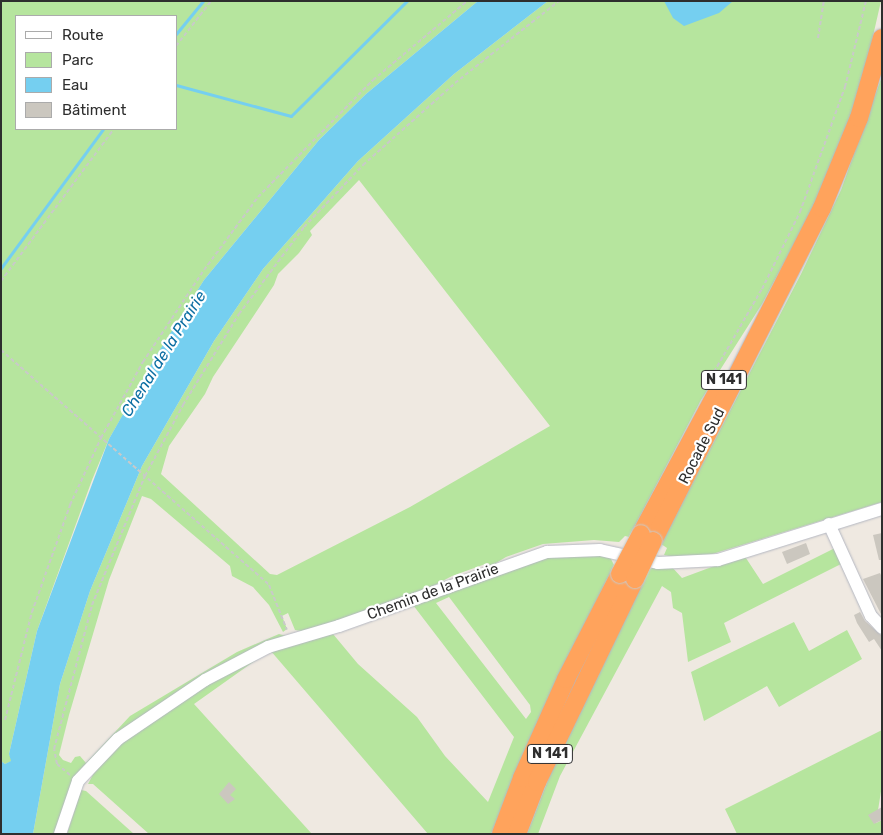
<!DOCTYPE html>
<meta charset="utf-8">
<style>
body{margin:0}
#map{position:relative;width:883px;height:835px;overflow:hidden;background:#efe9e1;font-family:Rubik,sans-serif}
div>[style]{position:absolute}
.green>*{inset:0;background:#b6e59e}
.water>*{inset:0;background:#75cff0}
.stream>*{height:3px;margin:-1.5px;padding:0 1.5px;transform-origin:1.5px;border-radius:1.5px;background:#75cff0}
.building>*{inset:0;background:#cbc7bf}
.path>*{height:2px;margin-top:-1px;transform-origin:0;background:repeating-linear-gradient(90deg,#c9c9c9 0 4px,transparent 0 6.5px)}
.roads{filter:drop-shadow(0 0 1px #b4b7c1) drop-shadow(0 0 1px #b4b7c1)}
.minor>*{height:12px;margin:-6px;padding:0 6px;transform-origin:6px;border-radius:6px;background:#fff}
.highway>*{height:18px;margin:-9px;padding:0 9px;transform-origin:9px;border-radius:9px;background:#ffa35c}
.bridges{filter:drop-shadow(0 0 1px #c9c9c9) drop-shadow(0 0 1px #c9c9c9)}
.highway-bridge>*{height:18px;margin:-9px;padding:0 9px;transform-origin:9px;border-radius:9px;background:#ffa35c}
span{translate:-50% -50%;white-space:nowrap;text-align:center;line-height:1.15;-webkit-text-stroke:4.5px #fff;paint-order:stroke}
.shield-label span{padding:1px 4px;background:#fff;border:1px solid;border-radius:4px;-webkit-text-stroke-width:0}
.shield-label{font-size:14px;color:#2e2e2e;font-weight:700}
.street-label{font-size:15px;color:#2e2e2e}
.water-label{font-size:16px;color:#0d6fa3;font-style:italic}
.frame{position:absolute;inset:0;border:2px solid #2e2e2e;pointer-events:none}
.legend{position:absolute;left:15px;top:15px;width:162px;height:115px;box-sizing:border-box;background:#fff;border:1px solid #ababab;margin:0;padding:6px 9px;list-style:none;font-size:15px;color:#2e2e2e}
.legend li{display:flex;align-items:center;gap:10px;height:25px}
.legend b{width:25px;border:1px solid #ababab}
</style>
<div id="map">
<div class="green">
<div style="clip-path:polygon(evenodd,1px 1px,478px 1px,366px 94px,319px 140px,204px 280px,156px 357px,109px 439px,92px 480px,37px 631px,9px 754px,12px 761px,5px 764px,1px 761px,1px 1px,16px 16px,176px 16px,176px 129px,16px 129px,16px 16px)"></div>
<div style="clip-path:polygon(evenodd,548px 1px,881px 1px,860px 93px,818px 199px,762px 304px,701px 400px,629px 537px,625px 536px,619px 542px,594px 540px,543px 544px,506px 557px,491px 566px,488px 563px,452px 576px,416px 595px,411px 594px,395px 602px,308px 632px,295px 630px,288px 613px,282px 616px,287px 629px,283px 632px,269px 605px,253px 587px,232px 576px,230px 566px,151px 499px,142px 496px,109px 580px,69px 715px,59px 755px,63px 760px,71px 763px,75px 757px,80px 756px,86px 763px,130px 716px,237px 652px,279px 634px,286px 636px,252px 650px,84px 771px,58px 834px,33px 834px,60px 684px,90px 591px,142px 466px,214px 341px,263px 269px,358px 161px,454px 74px,548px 1px,359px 180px,550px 426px,410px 507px,277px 575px,270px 574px,161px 474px,169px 446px,205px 394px,213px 377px,274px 285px,278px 274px,299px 253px,312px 235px,310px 231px,359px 180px)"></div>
<div style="clip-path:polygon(882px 76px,882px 502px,709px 555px,679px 558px,664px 555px,667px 548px,661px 544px,801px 274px,841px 190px)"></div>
<div style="clip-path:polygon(835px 548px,843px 563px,724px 623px,731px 642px,688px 662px,682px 613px,673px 608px,671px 592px,662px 586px,560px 776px,538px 834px,527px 834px,559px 752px,649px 570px,655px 566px,671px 566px,682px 578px,744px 555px,763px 584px)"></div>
<div style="clip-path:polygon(evenodd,600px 552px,609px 555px,614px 565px,554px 686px,491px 834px,428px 834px,270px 650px,194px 704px,312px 834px,149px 834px,93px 784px,88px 784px,99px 763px,117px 745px,176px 702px,253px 657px,270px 650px,287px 645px,333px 634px,358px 664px,417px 717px,445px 756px,488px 802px,514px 737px,413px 605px,531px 559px,600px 552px,449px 597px,530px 705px,531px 712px,526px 719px,436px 603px,449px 597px)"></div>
<div style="clip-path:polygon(794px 622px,809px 651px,847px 630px,862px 659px,779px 707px,767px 686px,704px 721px,691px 672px)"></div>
<div style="clip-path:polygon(882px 730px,882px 785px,876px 823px,882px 820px,882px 834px,737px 834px,725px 809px)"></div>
<div style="clip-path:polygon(81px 790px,86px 791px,134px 834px,67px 834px)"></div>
</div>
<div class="water">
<div style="clip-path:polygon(478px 1px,548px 1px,454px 74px,358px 161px,263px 269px,214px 341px,142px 466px,90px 591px,60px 684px,33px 834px,1px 834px,1px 761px,5px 764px,11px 761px,9px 754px,37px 631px,109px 439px,156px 356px,204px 280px,319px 140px,366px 94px)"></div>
<div style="clip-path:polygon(664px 1px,733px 1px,719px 13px,684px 26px,673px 18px)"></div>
</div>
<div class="stream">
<div style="left:176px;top:34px;width:43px;rotate:-50.7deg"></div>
<div style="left:176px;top:85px;width:119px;rotate:15.1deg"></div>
<div style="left:291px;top:116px;width:163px;rotate:-44.8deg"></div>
<div style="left:1px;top:268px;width:172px;rotate:-53.7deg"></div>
</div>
<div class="building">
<div style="clip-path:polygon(882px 533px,882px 560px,879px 560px,873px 535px)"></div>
<div style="clip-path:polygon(806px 543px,810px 554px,787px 564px,782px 552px)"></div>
<div style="clip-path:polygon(880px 573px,882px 577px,882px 616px,863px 579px)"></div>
<div style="clip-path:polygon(860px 612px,865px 621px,882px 636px,882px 651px,874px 639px,869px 642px,857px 623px,854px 615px)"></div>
<div style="clip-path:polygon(229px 782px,236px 789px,230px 795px,235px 799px,228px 804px,219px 794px)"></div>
<div style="clip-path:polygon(882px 807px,882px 820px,874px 824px,868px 815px)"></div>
</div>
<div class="path">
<div style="left:818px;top:38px;width:37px;rotate:-81deg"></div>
<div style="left:176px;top:46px;width:57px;rotate:-52.1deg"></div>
<div style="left:1px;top:281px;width:189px;rotate:-53.4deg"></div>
<div style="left:1px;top:350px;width:356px;rotate:41.2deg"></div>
<div style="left:269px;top:585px;width:48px;rotate:68.2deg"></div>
<div style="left:714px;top:372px;width:96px;rotate:-60deg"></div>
<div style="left:762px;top:289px;width:86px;rotate:-63.7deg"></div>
<div style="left:800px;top:212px;width:133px;rotate:-70.2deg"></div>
<div style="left:845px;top:87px;width:89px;rotate:-76.3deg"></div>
<div style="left:5px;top:720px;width:111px;rotate:-76deg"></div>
<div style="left:32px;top:612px;width:114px;rotate:-70.4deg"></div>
<div style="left:70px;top:505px;width:74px;rotate:-65.2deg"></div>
<div style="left:101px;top:438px;width:87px;rotate:-61.1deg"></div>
<div style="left:143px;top:362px;width:110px;rotate:-56.5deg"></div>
<div style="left:204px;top:270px;width:91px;rotate:-53.5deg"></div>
<div style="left:258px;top:197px;width:164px;rotate:-45.5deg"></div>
<div style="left:373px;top:80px;width:123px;rotate:-40deg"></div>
<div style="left:70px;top:775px;width:17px;rotate:-140deg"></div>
<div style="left:57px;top:764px;width:15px;rotate:-101deg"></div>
<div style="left:54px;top:749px;width:149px;rotate:-75.2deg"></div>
<div style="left:92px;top:605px;width:139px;rotate:-67.7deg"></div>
<div style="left:145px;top:476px;width:81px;rotate:-61.8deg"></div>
<div style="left:183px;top:405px;width:107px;rotate:-58.4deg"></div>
<div style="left:239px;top:314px;width:109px;rotate:-53.2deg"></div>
<div style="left:304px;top:227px;width:86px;rotate:-46.4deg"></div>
<div style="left:363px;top:165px;width:123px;rotate:-41.7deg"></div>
<div style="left:455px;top:83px;width:132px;rotate:-38.3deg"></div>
</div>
<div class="roads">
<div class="minor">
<div style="left:829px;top:524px;width:101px;rotate:65.5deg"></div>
<div style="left:871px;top:616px;width:16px;rotate:47deg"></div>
<div style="left:60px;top:834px;width:56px;rotate:-71.2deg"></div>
<div style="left:78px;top:781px;width:58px;rotate:-46.4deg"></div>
<div style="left:118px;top:739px;width:105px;rotate:-34.1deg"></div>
<div style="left:205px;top:680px;width:71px;rotate:-27.6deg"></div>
<div style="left:268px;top:647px;width:74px;rotate:-16.5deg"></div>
<div style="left:339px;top:626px;width:221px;rotate:-19.6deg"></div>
<div style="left:547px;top:552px;width:53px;rotate:-2.2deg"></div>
<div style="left:600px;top:550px;width:59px;rotate:12.6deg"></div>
<div style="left:658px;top:563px;width:60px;rotate:-2.9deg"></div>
<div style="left:718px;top:560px;width:172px;rotate:-17.3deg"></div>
</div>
<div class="highway">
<div style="left:641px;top:534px;width:171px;rotate:-61.8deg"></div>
<div style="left:653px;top:541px;width:373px;rotate:-63.1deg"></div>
<div style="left:822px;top:208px;width:97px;rotate:-67.7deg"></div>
<div style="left:859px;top:118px;width:83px;rotate:-74deg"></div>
<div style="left:501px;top:834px;width:60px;rotate:-69.4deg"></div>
<div style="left:522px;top:778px;width:108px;rotate:-66deg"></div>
<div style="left:566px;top:679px;width:118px;rotate:-62.8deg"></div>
<div style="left:517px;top:834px;width:56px;rotate:-69deg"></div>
<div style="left:537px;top:782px;width:225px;rotate:-64.2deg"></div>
</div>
</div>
<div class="bridges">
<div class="highway-bridge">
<div style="left:620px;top:574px;width:45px;rotate:-62.3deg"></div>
<div style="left:635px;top:579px;width:42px;rotate:-64.7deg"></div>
</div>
</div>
<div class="shield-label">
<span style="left:724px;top:380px">N 141</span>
<span style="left:550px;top:754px">N 141</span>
</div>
<div class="street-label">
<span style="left:702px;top:446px;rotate:-63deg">Rocade Sud</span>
<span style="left:433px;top:592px;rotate:-20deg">Chemin de la Prairie</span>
</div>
<div class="water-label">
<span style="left:164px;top:354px;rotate:-58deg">Chenal de la Prairie</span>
</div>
<div class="frame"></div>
<ul class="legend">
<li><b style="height:6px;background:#fff"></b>Route</li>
<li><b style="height:14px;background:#b6e59e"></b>Parc</li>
<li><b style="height:14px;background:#75cff0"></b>Eau</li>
<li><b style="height:14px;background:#cbc7bf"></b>Bâtiment</li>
</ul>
</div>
